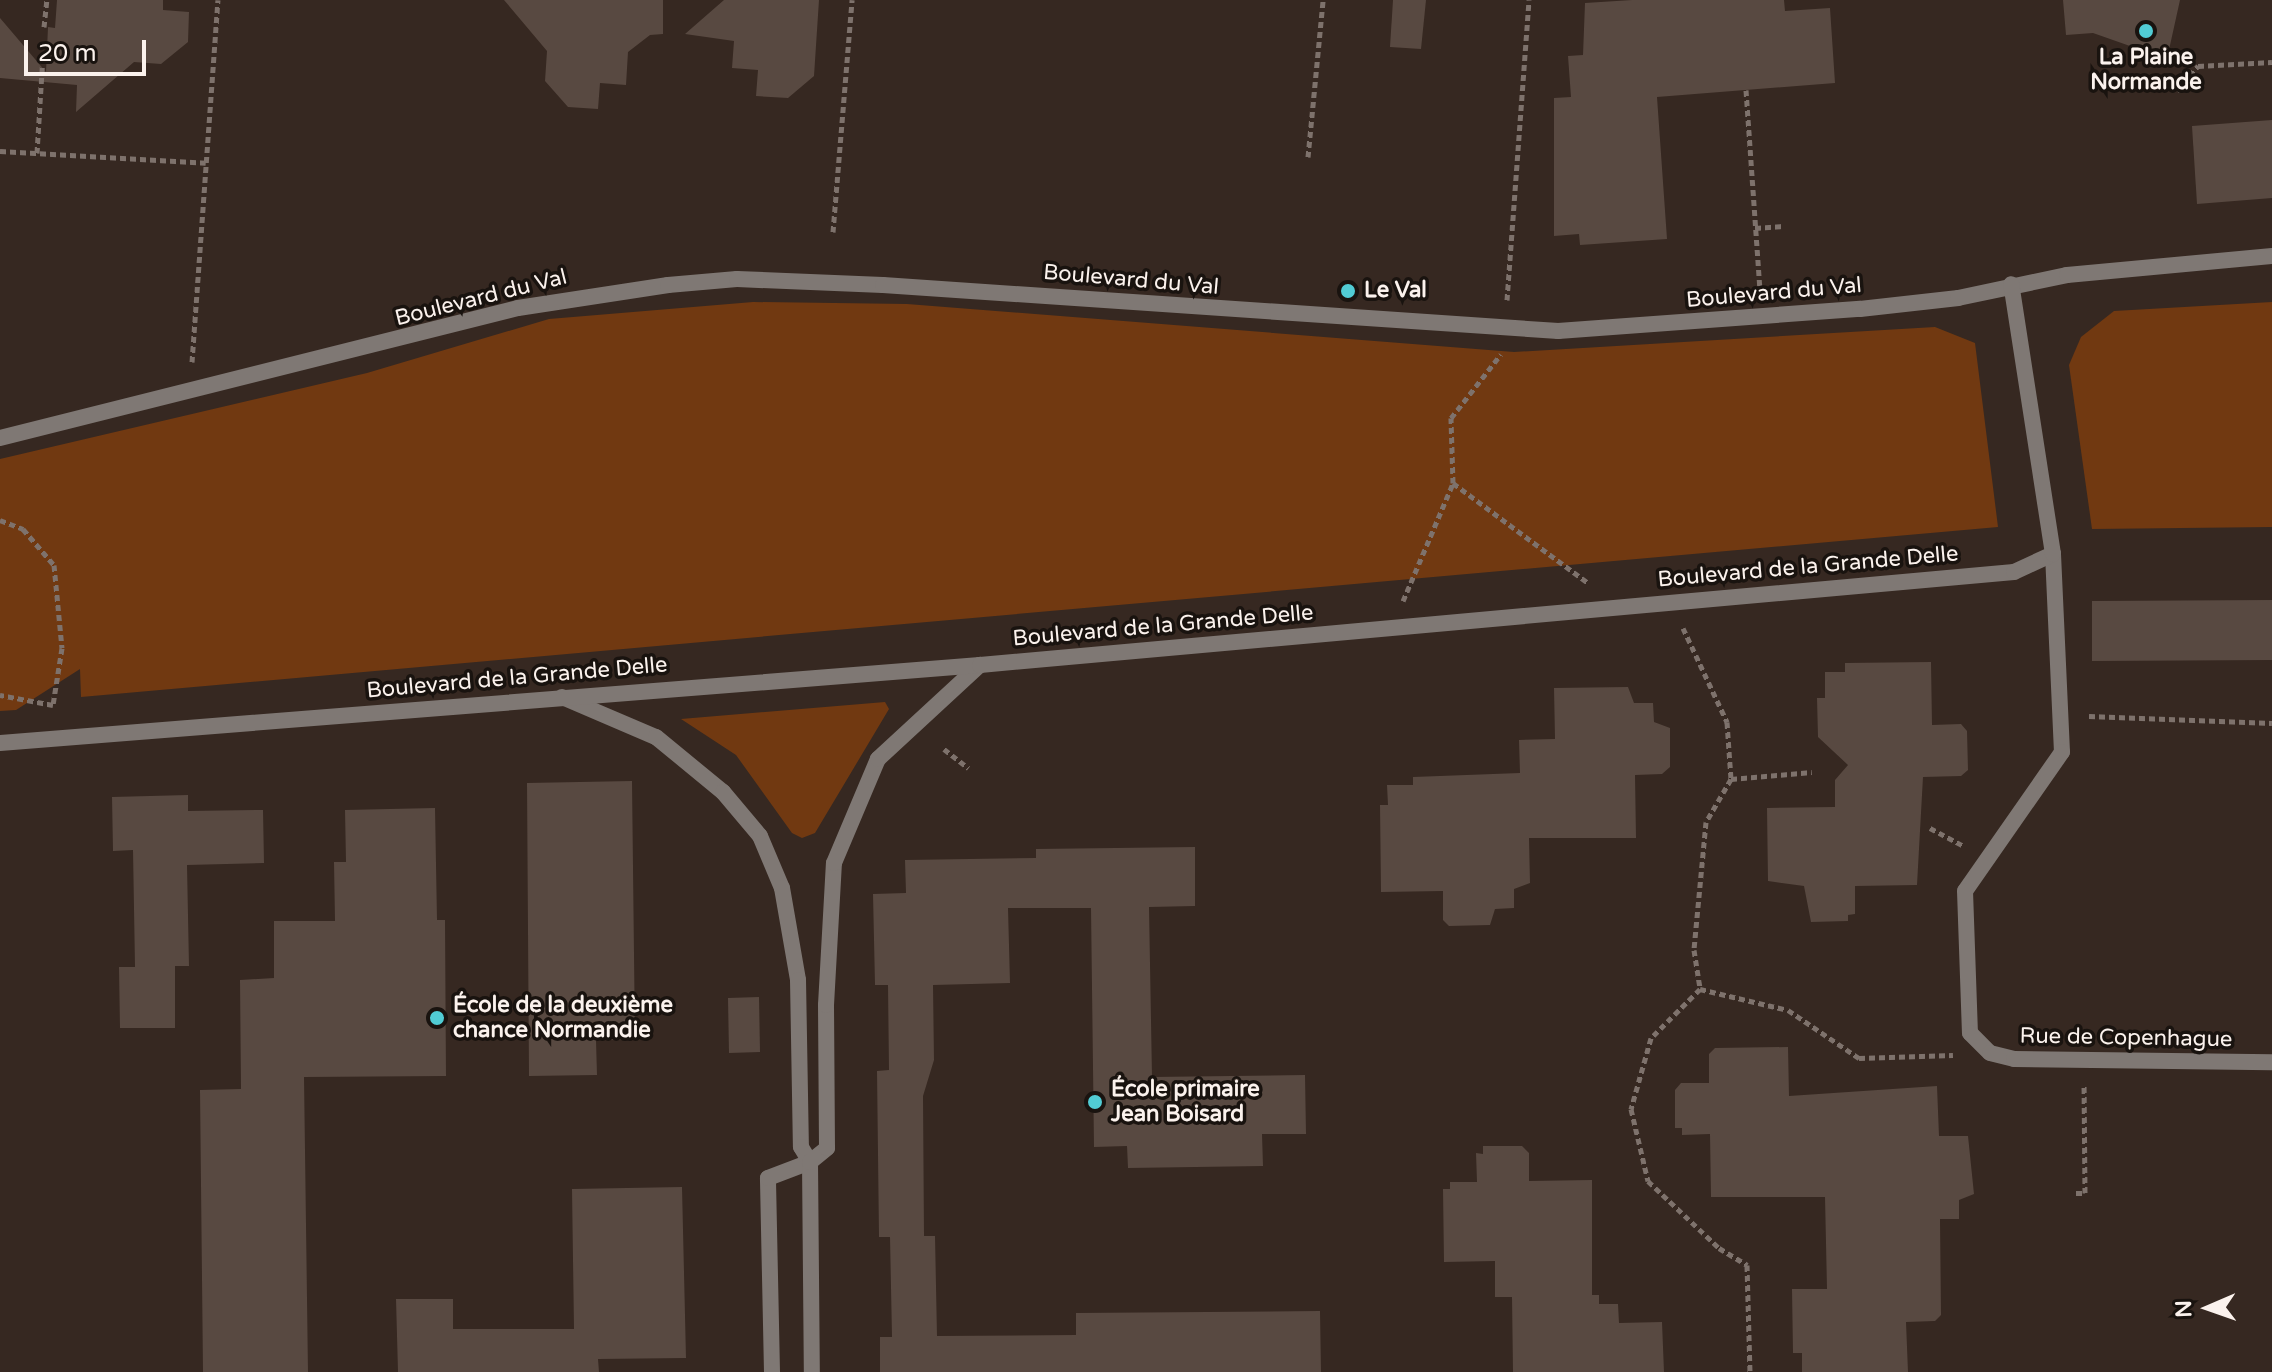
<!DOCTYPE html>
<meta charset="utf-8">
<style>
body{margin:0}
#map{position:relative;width:2272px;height:1372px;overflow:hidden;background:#362821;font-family:"Varela Round",sans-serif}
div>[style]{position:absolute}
.green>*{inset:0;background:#713911}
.building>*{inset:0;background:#584941}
.path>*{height:5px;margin-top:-2.5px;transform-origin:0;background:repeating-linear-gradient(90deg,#7e726c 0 6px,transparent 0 10px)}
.service>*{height:16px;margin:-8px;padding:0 8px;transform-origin:8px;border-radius:8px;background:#7f7874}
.minor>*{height:16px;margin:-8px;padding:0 8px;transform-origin:8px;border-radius:8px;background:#7f7874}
.tertiary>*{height:16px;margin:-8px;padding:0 8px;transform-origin:8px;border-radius:8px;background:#7f7874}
.dots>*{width:22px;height:22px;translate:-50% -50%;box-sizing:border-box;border:4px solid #19130f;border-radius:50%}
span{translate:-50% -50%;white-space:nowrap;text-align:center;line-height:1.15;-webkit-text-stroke:7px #19130f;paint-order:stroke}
.poi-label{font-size:22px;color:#fbf2ed;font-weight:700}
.left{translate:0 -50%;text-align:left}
.street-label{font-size:22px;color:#fbf2ed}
.north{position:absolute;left:2168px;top:1268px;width:80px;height:80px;-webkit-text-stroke:6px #19130f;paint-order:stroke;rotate:268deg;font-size:22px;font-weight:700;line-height:32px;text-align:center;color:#fbf2ed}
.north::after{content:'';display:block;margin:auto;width:28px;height:36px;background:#fbf2ed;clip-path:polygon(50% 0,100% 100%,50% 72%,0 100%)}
.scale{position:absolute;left:24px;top:40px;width:122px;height:36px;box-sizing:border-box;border:4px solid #fbf2ed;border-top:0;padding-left:10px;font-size:24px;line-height:28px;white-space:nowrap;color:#fbf2ed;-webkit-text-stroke:6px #19130f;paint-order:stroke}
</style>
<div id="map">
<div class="green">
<div style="clip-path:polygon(753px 302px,907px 304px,1514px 352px,1935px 327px,1975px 343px,1998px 527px,81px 697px,80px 669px,16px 710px,0 711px,0 459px,367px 373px,549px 319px)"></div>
<div style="clip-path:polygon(2272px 302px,2272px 527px,2092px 529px,2069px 365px,2081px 337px,2114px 311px)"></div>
<div style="clip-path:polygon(885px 702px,889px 709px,815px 833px,802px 838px,792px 833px,736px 755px,681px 719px)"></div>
</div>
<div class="building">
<div style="clip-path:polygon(57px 0,163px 0,163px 10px,189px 12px,188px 42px,161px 64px,134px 62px,76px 112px,77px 85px,0 78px,0 18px,46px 72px,48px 27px,55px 28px)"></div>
<div style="clip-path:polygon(504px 0,663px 0,663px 34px,650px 35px,628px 52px,626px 85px,600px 83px,598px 109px,568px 107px,545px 81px,547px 51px)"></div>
<div style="clip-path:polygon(724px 0,819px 0,814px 76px,788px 98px,756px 96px,758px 70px,732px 68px,734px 41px,685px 34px)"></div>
<div style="clip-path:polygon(1393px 0,1426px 0,1421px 49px,1390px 47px)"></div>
<div style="clip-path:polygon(1632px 0,1784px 0,1785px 11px,1830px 8px,1835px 83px,1657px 97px,1667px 239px,1580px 245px,1579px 234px,1554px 236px,1554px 98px,1571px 97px,1568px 56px,1583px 55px,1585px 3px)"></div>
<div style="clip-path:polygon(2063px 0,2180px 0,2167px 59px,2093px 33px,2066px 35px)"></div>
<div style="clip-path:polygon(2272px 120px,2272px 198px,2197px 204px,2192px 126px)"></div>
<div style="clip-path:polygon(2272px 600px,2272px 660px,2092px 661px,2092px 601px)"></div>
<div style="clip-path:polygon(1931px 662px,1932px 725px,1961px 724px,1967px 731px,1968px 770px,1961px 776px,1923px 777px,1917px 885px,1855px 886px,1855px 914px,1848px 915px,1848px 921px,1811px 922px,1804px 886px,1768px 881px,1767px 808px,1835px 807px,1835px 780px,1848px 765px,1818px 737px,1817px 698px,1825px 698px,1825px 672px,1845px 672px,1845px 663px)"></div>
<div style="clip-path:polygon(1628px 687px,1634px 703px,1653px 703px,1654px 722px,1670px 728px,1670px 767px,1662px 774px,1635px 775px,1636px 838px,1529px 838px,1530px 883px,1514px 889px,1514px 908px,1495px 909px,1490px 925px,1449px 926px,1443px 920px,1443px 891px,1381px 892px,1380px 805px,1388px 805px,1387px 785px,1413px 785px,1413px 777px,1520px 773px,1519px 740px,1555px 739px,1554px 688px)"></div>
<div style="clip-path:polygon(632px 781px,635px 1040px,596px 1040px,597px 1075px,529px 1076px,527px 783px)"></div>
<div style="clip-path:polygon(188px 795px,188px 811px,263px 810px,264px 863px,187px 865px,189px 966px,175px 966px,175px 1028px,120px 1028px,119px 967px,135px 967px,133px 850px,113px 851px,112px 797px)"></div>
<div style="clip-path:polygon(435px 808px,437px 920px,445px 920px,446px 1076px,304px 1077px,308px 1372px,203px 1372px,200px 1090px,241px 1089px,240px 980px,274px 978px,274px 921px,335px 921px,334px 862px,346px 862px,345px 810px)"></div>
<div style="clip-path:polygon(1195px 847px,1195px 906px,1149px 907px,1152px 1077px,1305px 1075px,1306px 1134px,1262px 1134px,1263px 1166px,1128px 1168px,1127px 1146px,1094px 1147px,1091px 908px,1008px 908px,1010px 983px,933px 985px,934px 1060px,923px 1096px,924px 1236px,935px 1236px,937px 1336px,1076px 1335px,1076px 1313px,1320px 1311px,1321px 1372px,880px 1372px,880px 1337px,892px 1337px,890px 1237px,879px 1237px,877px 1071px,889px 1070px,888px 985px,875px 985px,873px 894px,906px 893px,905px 860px,1036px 858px,1036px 849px)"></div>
<div style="clip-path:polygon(759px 997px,760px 1052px,729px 1053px,728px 998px)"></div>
<div style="clip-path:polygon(1788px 1047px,1789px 1096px,1937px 1086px,1939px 1136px,1968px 1136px,1974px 1194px,1959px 1200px,1959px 1219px,1940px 1219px,1941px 1315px,1935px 1321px,1906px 1322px,1908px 1372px,1802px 1372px,1802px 1353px,1793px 1353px,1792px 1289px,1827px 1289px,1825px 1197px,1711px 1197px,1710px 1134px,1682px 1135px,1682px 1128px,1675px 1128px,1675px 1090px,1681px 1083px,1709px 1083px,1709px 1054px,1715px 1048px)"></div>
<div style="clip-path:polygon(1483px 1146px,1522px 1146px,1529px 1153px,1529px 1181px,1592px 1180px,1592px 1295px,1599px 1295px,1599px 1304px,1618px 1304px,1619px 1323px,1662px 1322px,1664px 1372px,1513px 1372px,1512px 1297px,1495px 1297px,1495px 1261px,1444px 1262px,1443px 1189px,1450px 1189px,1450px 1182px,1477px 1182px,1476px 1153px,1483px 1154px)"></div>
<div style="clip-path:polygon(682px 1187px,686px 1358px,598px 1359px,599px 1372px,398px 1372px,396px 1299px,453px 1299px,453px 1329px,574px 1329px,572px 1189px)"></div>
</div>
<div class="path">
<div style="left:44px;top:27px;width:27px;rotate:-84deg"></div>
<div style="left:1746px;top:90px;width:198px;rotate:86deg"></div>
<div style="left:2177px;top:91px;width:33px;rotate:-50deg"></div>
<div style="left:2198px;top:66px;width:74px;rotate:-3.1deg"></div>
<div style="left:0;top:151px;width:206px;rotate:3.3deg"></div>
<div style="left:37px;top:153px;width:98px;rotate:-86.5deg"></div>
<div style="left:1308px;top:157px;width:158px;rotate:-84.5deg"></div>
<div style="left:1755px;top:228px;width:27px;rotate:-4deg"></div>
<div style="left:833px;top:232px;width:233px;rotate:-85.3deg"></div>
<div style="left:1507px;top:300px;width:301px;rotate:-85.8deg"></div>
<div style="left:192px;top:362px;width:363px;rotate:-85.9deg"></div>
<div style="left:1453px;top:483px;width:167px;rotate:36.5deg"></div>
<div style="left:0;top:520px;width:25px;rotate:21deg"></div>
<div style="left:23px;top:529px;width:48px;rotate:49.3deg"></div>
<div style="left:54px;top:565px;width:83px;rotate:84.5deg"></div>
<div style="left:62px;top:648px;width:58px;rotate:99deg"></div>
<div style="left:53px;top:705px;width:54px;rotate:-169.3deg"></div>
<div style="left:1403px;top:601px;width:128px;rotate:-67deg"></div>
<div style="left:1453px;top:483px;width:65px;rotate:-91.8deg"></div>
<div style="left:1451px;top:418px;width:81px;rotate:-52deg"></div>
<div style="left:1683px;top:628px;width:104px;rotate:64.9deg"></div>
<div style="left:1727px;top:722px;width:57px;rotate:86deg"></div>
<div style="left:1731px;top:779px;width:50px;rotate:120.2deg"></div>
<div style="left:1706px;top:822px;width:129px;rotate:95.4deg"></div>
<div style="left:1694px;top:950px;width:39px;rotate:81deg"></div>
<div style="left:1700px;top:989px;width:90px;rotate:13.4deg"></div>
<div style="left:1788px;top:1010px;width:86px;rotate:34.1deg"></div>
<div style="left:1859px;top:1058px;width:94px;rotate:-1.8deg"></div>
<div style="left:2089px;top:716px;width:183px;rotate:2.2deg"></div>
<div style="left:944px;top:749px;width:31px;rotate:38deg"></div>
<div style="left:1731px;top:779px;width:81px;rotate:-4.9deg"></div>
<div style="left:1930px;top:828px;width:38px;rotate:28deg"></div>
<div style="left:1700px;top:989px;width:69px;rotate:135deg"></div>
<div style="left:1651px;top:1038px;width:74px;rotate:105.7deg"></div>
<div style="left:1631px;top:1109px;width:74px;rotate:76.7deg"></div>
<div style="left:1648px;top:1181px;width:98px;rotate:43.3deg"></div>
<div style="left:1719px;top:1248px;width:33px;rotate:31deg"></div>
<div style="left:1747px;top:1265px;width:107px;rotate:88.4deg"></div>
<div style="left:2076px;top:1193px;width:9px"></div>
<div style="left:2085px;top:1193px;width:107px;rotate:-90.5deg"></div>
</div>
<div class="service">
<div style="left:772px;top:1372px;width:194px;rotate:-91.2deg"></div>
<div style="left:768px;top:1178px;width:45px;rotate:-20.9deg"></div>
</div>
<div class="minor">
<div style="left:2053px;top:554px;width:198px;rotate:87.4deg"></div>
<div style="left:2062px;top:752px;width:169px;rotate:124.9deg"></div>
<div style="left:1965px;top:891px;width:142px;rotate:88deg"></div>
<div style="left:1970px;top:1033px;width:28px;rotate:45deg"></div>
<div style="left:1990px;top:1053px;width:25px;rotate:14deg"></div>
<div style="left:2014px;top:1059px;width:258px;rotate:0.7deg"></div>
<div style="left:562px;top:697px;width:102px;rotate:23.1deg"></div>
<div style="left:656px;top:737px;width:87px;rotate:39.4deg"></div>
<div style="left:723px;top:792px;width:57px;rotate:49.9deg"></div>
<div style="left:760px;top:836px;width:56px;rotate:67.1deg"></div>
<div style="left:782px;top:888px;width:93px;rotate:80.1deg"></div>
<div style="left:798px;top:980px;width:167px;rotate:89deg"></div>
<div style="left:801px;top:1147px;width:17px;rotate:59deg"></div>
<div style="left:810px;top:1162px;width:210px;rotate:89.5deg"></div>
<div style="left:810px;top:1162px;width:22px;rotate:-39deg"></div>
<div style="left:827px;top:1148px;width:143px;rotate:-90.4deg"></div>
<div style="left:826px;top:1005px;width:142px;rotate:-86.8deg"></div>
<div style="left:834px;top:863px;width:113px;rotate:-67.1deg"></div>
<div style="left:878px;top:759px;width:139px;rotate:-42.7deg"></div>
</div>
<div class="tertiary">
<div style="left:0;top:438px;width:534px;rotate:-14.09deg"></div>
<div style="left:518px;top:308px;width:152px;rotate:-8.7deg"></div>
<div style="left:668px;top:285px;width:69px;rotate:-5deg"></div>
<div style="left:737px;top:279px;width:146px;rotate:2.4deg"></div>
<div style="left:883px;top:285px;width:677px;rotate:3.9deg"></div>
<div style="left:1558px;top:331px;width:303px;rotate:-4.2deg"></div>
<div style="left:1860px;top:309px;width:99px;rotate:-6.4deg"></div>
<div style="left:1958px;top:298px;width:111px;rotate:-11.9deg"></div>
<div style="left:2067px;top:275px;width:206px;rotate:-5.3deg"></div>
<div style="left:0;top:743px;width:983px;rotate:-4.55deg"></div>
<div style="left:980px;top:665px;width:1038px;rotate:-5.14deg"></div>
<div style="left:2014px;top:572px;width:43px;rotate:-24.8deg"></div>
<div style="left:2053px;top:554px;width:273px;rotate:-98.8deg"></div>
</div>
<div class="dots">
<div style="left:2146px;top:31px;background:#51ccd4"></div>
<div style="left:1348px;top:291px;background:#51ccd4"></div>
<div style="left:437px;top:1018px;background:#51ccd4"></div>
<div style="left:1095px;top:1102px;background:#51ccd4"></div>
</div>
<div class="poi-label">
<span style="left:2146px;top:70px">La Plaine<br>Normande</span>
<span class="left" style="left:1364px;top:291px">Le Val</span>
<span class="left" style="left:453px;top:1018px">École de la deuxième<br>chance Normandie</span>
<span class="left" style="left:1111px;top:1102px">École primaire<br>Jean Boisard</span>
</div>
<div class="street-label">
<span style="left:1131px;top:280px;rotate:5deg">Boulevard du Val</span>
<span style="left:1774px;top:293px;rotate:-5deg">Boulevard du Val</span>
<span style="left:481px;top:298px;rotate:-14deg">Boulevard du Val</span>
<span style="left:1808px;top:567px;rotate:-5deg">Boulevard de la Grande Delle</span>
<span style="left:1163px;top:626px;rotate:-5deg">Boulevard de la Grande Delle</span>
<span style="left:517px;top:678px;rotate:-5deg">Boulevard de la Grande Delle</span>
<span style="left:2126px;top:1038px;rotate:1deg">Rue de Copenhague</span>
</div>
<div class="north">N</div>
<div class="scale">20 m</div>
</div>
